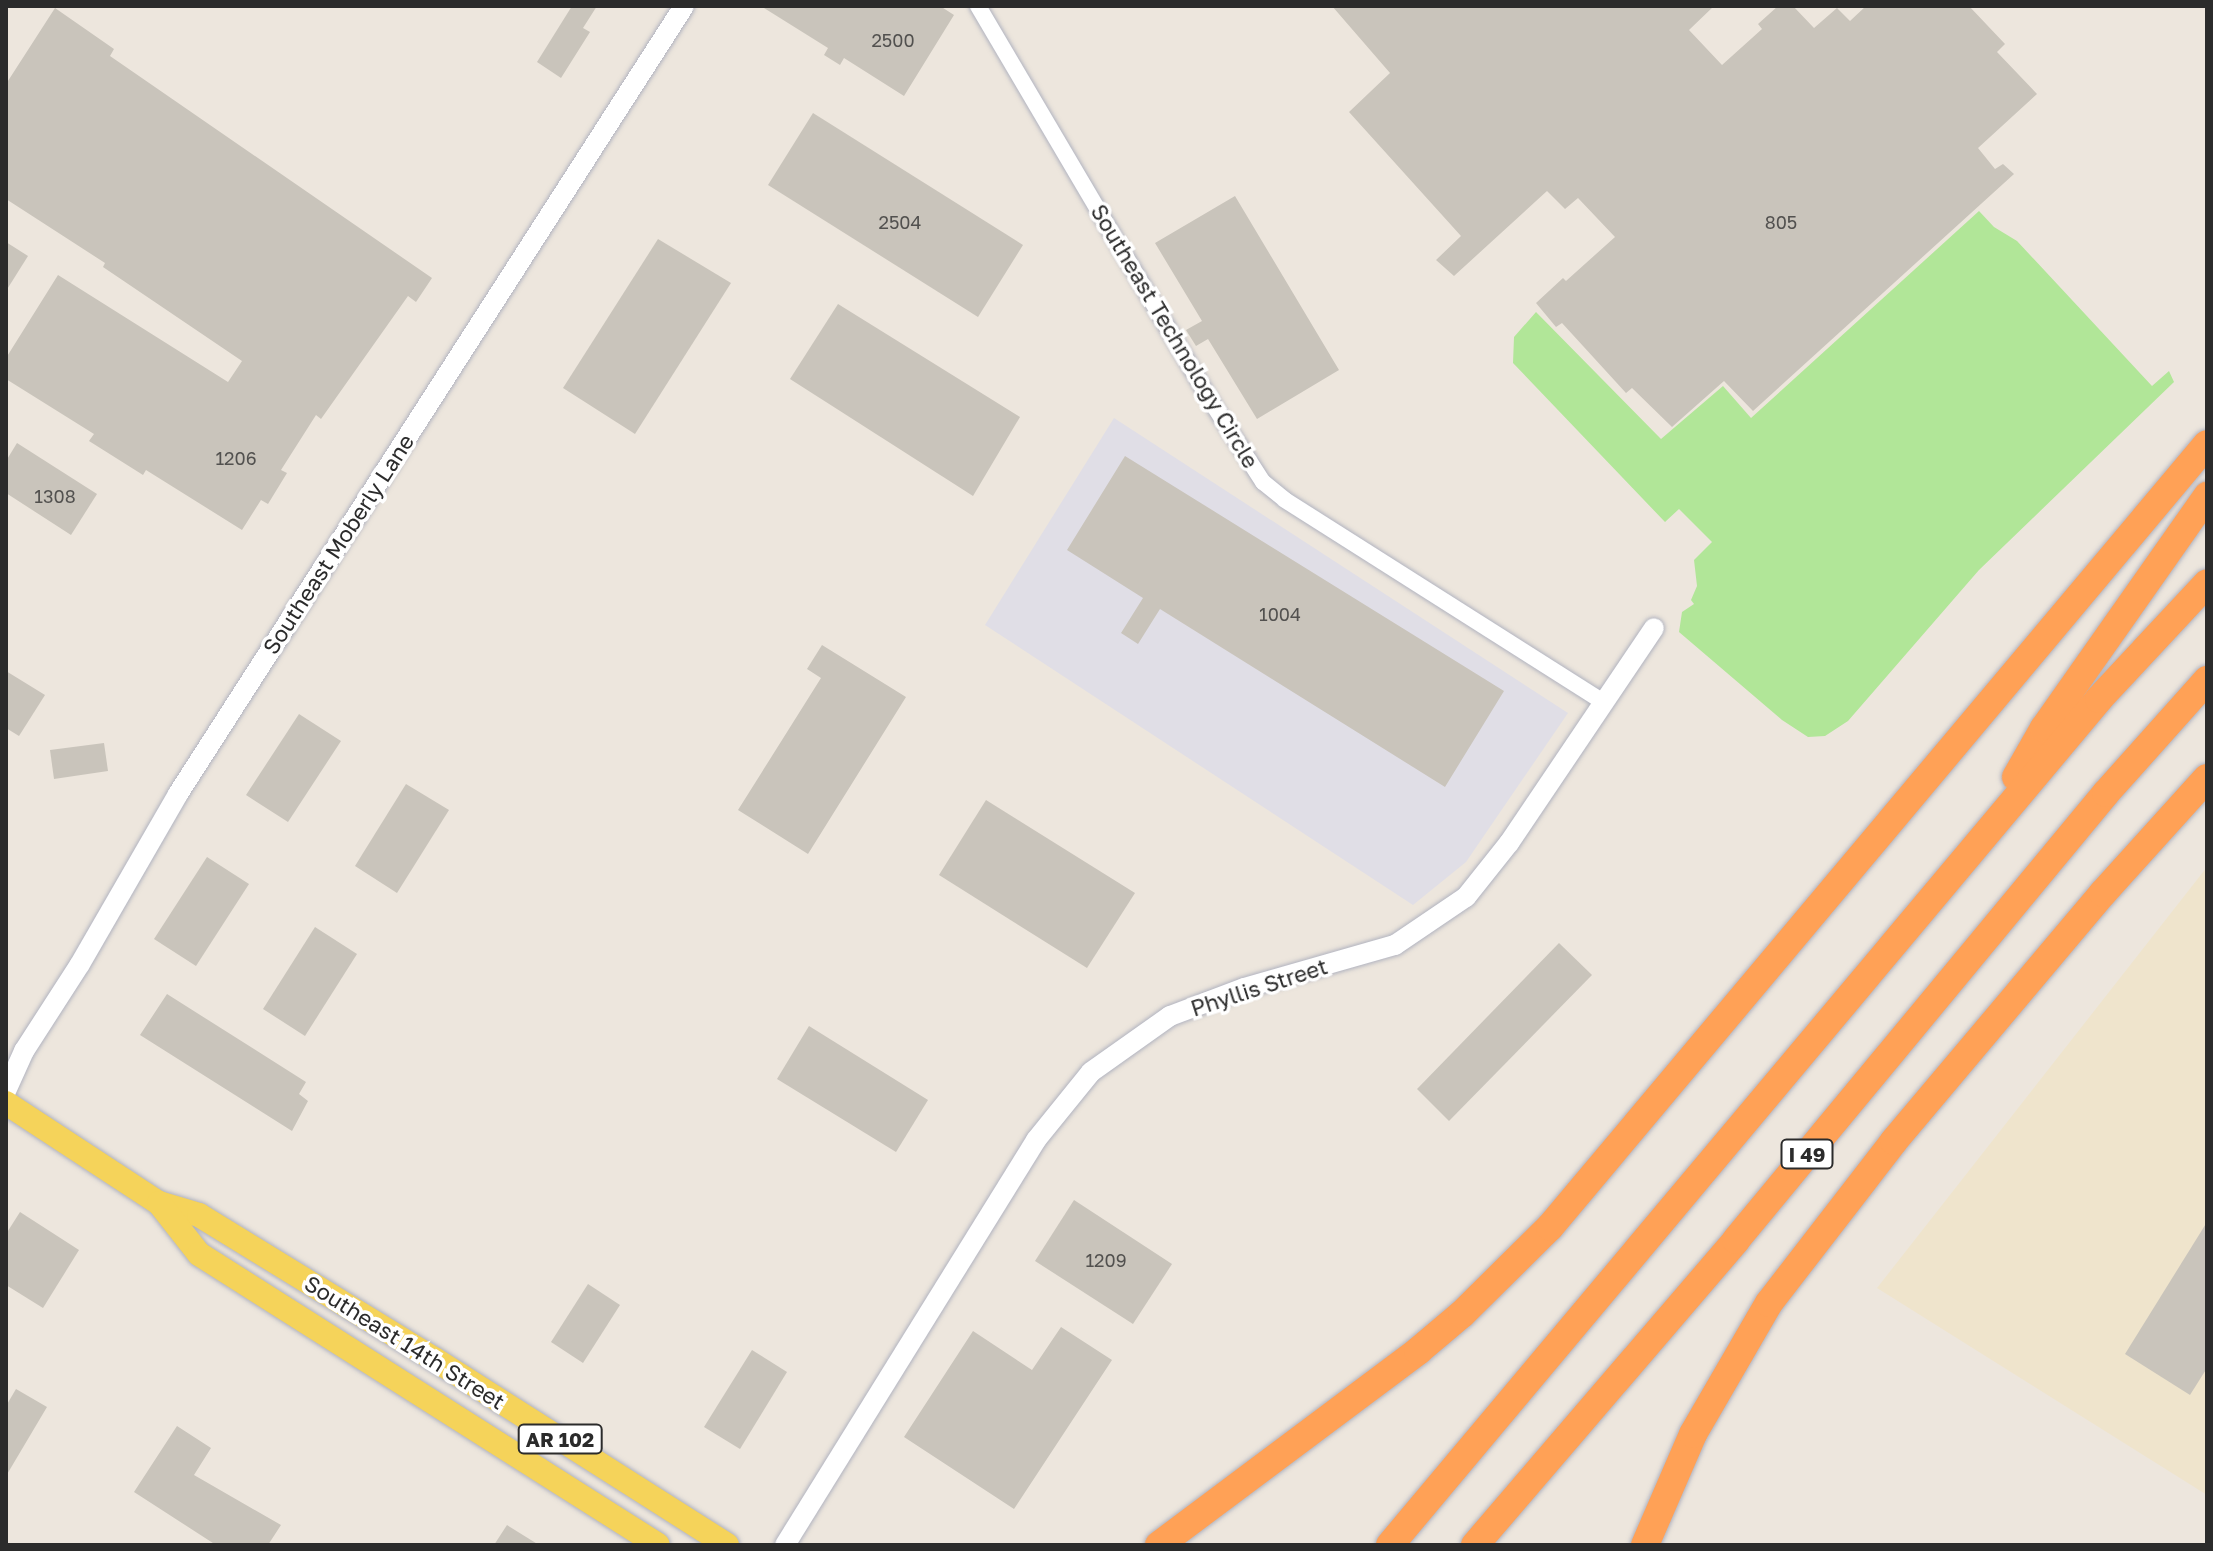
<!DOCTYPE html>
<style>
body{margin:0}
#map{position:relative;width:2213px;height:1551px;overflow:hidden;background:#ede6dd;font-family:"Golos Text",sans-serif}
div>[style]{position:absolute}
.industrial>*{inset:0;background:#e0dee6}
.education>*{inset:0;background:#efe4cc}
.green>*{inset:0;background:#b1e698}
.building>*{inset:0;background:#c9c4bb}
.roads{filter:drop-shadow(0 0 2px #b1b3bf) drop-shadow(0 0 2px #b1b3bf)}
.minor>*{height:16px;margin:-8px;padding:0 8px;transform-origin:8px;border-radius:8px;background:#fff}
.tertiary>*{height:20px;margin:-10px;padding:0 10px;transform-origin:10px;border-radius:10px;background:#fff}
.primary>*{height:24px;margin:-12px;padding:0 12px;transform-origin:12px;border-radius:12px;background:#f5d35a}
.motorway>*{height:28px;margin:-14px;padding:0 14px;transform-origin:14px;border-radius:14px;background:#ffa156}
span{translate:-50% -50%;white-space:nowrap;text-align:center;line-height:1.15;-webkit-text-stroke:7px #fff;paint-order:stroke}
.number-label{font-size:18px;color:#52514f}
.number-label span{-webkit-text-stroke-width:0}
.shield-label span{padding:2px 6px;background:#fff;border:2px solid;border-radius:6px;-webkit-text-stroke-width:0}
.shield-label{font-size:20px;color:#2b2b2b;font-weight:700}
.street-label{font-size:22px;color:#2b2b2b}
.frame{position:absolute;inset:0;border:8px solid #2b2b2b;pointer-events:none}
</style>
<div id="map">
<div class="industrial">
<div style="clip-path:polygon(1114px 418px,1568px 713px,1466px 862px,1413px 905px,985px 625px)"></div>
</div>
<div class="education">
<div style="clip-path:polygon(2207px 867px,2207px 1495px,1877px 1288px)"></div>
</div>
<div class="green">
<div style="clip-path:polygon(1979px 211px,1994px 227px,2017px 241px,2152px 386px,2169px 371px,2174px 382px,1979px 570px,1848px 721px,1825px 736px,1808px 737px,1782px 720px,1679px 632px,1682px 612px,1694px 604px,1691px 600px,1697px 586px,1694px 560px,1712px 542px,1679px 509px,1665px 522px,1513px 363px,1514px 337px,1536px 312px,1661px 439px,1723px 386px,1751px 418px)"></div>
</div>
<div class="building">
<div style="clip-path:polygon(572px 6px,597px 6px,583px 28px,590px 32px,561px 78px,537px 62px)"></div>
<div style="clip-path:polygon(761px 6px,940px 6px,954px 15px,904px 96px,844px 58px,840px 65px,824px 55px,828px 48px)"></div>
<div style="clip-path:polygon(1332px 6px,1714px 6px,1689px 30px,1722px 65px,1762px 29px,1758px 24px,1778px 6px,1793px 6px,1814px 28px,1837px 8px,1850px 21px,1866px 6px,1969px 6px,2005px 44px,1997px 52px,2037px 94px,1978px 148px,1995px 169px,2003px 164px,2014px 174px,1753px 411px,1724px 381px,1672px 427px,1632px 388px,1626px 393px,1562px 323px,1556px 327px,1536px 303px,1563px 278px,1566px 281px,1615px 237px,1578px 198px,1565px 209px,1547px 191px,1454px 276px,1436px 260px,1461px 236px,1349px 112px,1390px 73px)"></div>
<div style="clip-path:polygon(55px 8px,114px 49px,110px 56px,432px 278px,416px 302px,408px 296px,321px 419px,316px 415px,281px 470px,287px 473px,268px 504px,261px 500px,242px 530px,146px 470px,143px 475px,89px 441px,94px 434px,6px 379px,6px 358px,58px 275px,228px 382px,242px 361px,103px 267px,105px 263px,6px 199px,6px 84px)"></div>
<div style="clip-path:polygon(813px 113px,1023px 245px,978px 317px,768px 185px)"></div>
<div style="clip-path:polygon(1235px 196px,1339px 370px,1257px 419px,1208px 339px,1196px 346px,1186px 330px,1202px 321px,1155px 243px)"></div>
<div style="clip-path:polygon(658px 239px,731px 283px,635px 434px,563px 388px)"></div>
<div style="clip-path:polygon(6px 242px,28px 256px,6px 291px)"></div>
<div style="clip-path:polygon(838px 304px,1020px 417px,973px 496px,790px 379px)"></div>
<div style="clip-path:polygon(17px 443px,97px 494px,71px 535px,6px 493px,6px 461px)"></div>
<div style="clip-path:polygon(1125px 456px,1504px 691px,1445px 787px,1160px 609px,1138px 644px,1121px 633px,1143px 598px,1067px 550px)"></div>
<div style="clip-path:polygon(822px 645px,906px 697px,808px 854px,738px 810px,821px 678px,807px 669px)"></div>
<div style="clip-path:polygon(6px 671px,45px 695px,19px 736px,6px 728px)"></div>
<div style="clip-path:polygon(299px 714px,341px 741px,288px 822px,246px 795px)"></div>
<div style="clip-path:polygon(104px 743px,108px 771px,54px 779px,50px 750px)"></div>
<div style="clip-path:polygon(406px 784px,449px 810px,397px 893px,355px 866px)"></div>
<div style="clip-path:polygon(986px 800px,1135px 893px,1087px 968px,939px 875px)"></div>
<div style="clip-path:polygon(207px 857px,249px 884px,196px 966px,154px 939px)"></div>
<div style="clip-path:polygon(315px 927px,357px 954px,305px 1036px,263px 1009px)"></div>
<div style="clip-path:polygon(1559px 943px,1592px 975px,1449px 1121px,1417px 1089px)"></div>
<div style="clip-path:polygon(167px 994px,306px 1082px,299px 1094px,308px 1101px,292px 1131px,140px 1035px)"></div>
<div style="clip-path:polygon(809px 1026px,928px 1100px,896px 1152px,777px 1079px)"></div>
<div style="clip-path:polygon(1074px 1200px,1172px 1264px,1133px 1324px,1035px 1261px)"></div>
<div style="clip-path:polygon(20px 1212px,79px 1250px,43px 1308px,6px 1285px,6px 1234px)"></div>
<div style="clip-path:polygon(2207px 1222px,2207px 1368px,2190px 1395px,2125px 1354px)"></div>
<div style="clip-path:polygon(588px 1284px,620px 1305px,583px 1363px,551px 1342px)"></div>
<div style="clip-path:polygon(1061px 1327px,1112px 1360px,1014px 1509px,904px 1437px,973px 1331px,1032px 1370px)"></div>
<div style="clip-path:polygon(752px 1350px,787px 1372px,740px 1449px,704px 1427px)"></div>
<div style="clip-path:polygon(16px 1389px,47px 1407px,6px 1476px,6px 1406px)"></div>
<div style="clip-path:polygon(177px 1426px,211px 1448px,194px 1475px,281px 1525px,268px 1545px,216px 1545px,134px 1492px)"></div>
<div style="clip-path:polygon(507px 1525px,539px 1545px,494px 1545px)"></div>
</div>
<div class="roads">
<div class="minor">
<div style="left:978px;top:6px;width:461px;rotate:59.5deg"></div>
<div style="left:1212px;top:403px;width:94px;rotate:57.2deg"></div>
<div style="left:1263px;top:482px;width:28px;rotate:39deg"></div>
<div style="left:1285px;top:500px;width:377px;rotate:32.4deg"></div>
</div>
<div class="tertiary">
<div style="left:6px;top:1091px;width:44px;rotate:-65.8deg"></div>
<div style="left:24px;top:1051px;width:103px;rotate:-57.2deg"></div>
<div style="left:80px;top:964px;width:196px;rotate:-60deg"></div>
<div style="left:178px;top:794px;width:936px;rotate:-57.29deg"></div>
<div style="left:785px;top:1545px;width:476px;rotate:-58.2deg"></div>
<div style="left:1036px;top:1140px;width:87px;rotate:-51deg"></div>
<div style="left:1091px;top:1072px;width:97px;rotate:-35.3deg"></div>
<div style="left:1170px;top:1016px;width:79px;rotate:-20.7deg"></div>
<div style="left:1244px;top:988px;width:157px;rotate:-15.9deg"></div>
<div style="left:1395px;top:945px;width:86px;rotate:-34.1deg"></div>
<div style="left:1466px;top:897px;width:69px;rotate:-51.5deg"></div>
<div style="left:1509px;top:843px;width:259px;rotate:-56deg"></div>
</div>
<div class="primary">
<div style="left:6px;top:1103px;width:183px;rotate:33.2deg"></div>
<div style="left:159px;top:1203px;width:42px;rotate:16.7deg"></div>
<div style="left:199px;top:1215px;width:276px;rotate:31.5deg"></div>
<div style="left:434px;top:1359px;width:347px;rotate:32.4deg"></div>
<div style="left:159px;top:1203px;width:65px;rotate:51.9deg"></div>
<div style="left:199px;top:1254px;width:543px;rotate:32.37deg"></div>
</div>
<div class="motorway">
<div style="left:2016px;top:777px;width:56px;rotate:-60.3deg"></div>
<div style="left:2044px;top:728px;width:284px;rotate:-54.9deg"></div>
<div style="left:1159px;top:1545px;width:324px;rotate:-36.8deg"></div>
<div style="left:1418px;top:1351px;width:57px;rotate:-40.1deg"></div>
<div style="left:1462px;top:1314px;width:124px;rotate:-44.7deg"></div>
<div style="left:1550px;top:1227px;width:1022px;rotate:-50deg"></div>
<div style="left:1390px;top:1545px;width:1104px;rotate:-50.03deg"></div>
<div style="left:2099px;top:699px;width:158px;rotate:-47deg"></div>
<div style="left:1475px;top:1545px;width:401px;rotate:-49.4deg"></div>
<div style="left:1736px;top:1240px;width:580px;rotate:-50.38deg"></div>
<div style="left:2106px;top:793px;width:152px;rotate:-48.2deg"></div>
<div style="left:1645px;top:1545px;width:121px;rotate:-66.6deg"></div>
<div style="left:1693px;top:1434px;width:151px;rotate:-59.9deg"></div>
<div style="left:1769px;top:1303px;width:205px;rotate:-52.3deg"></div>
<div style="left:1894px;top:1141px;width:324px;rotate:-49.9deg"></div>
<div style="left:2103px;top:893px;width:155px;rotate:-47.9deg"></div>
</div>
</div>
<div class="number-label">
<span style="left:893px;top:40px">2500</span>
<span style="left:900px;top:222px">2504</span>
<span style="left:1781px;top:222px">805</span>
<span style="left:236px;top:458px">1206</span>
<span style="left:55px;top:496px">1308</span>
<span style="left:1280px;top:614px">1004</span>
<span style="left:1106px;top:1260px">1209</span>
</div>
<div class="shield-label">
<span style="left:1807px;top:1154px">I 49</span>
<span style="left:560px;top:1439px">AR 102</span>
</div>
<div class="street-label">
<span style="left:1175px;top:336px;rotate:59deg">Southeast Technology Circle</span>
<span style="left:338px;top:544px;rotate:-57deg">Southeast Moberly Lane</span>
<span style="left:1259px;top:987px;rotate:-18deg">Phyllis Street</span>
<span style="left:405px;top:1342px;rotate:32deg">Southeast 14th Street</span>
</div>
<div class="frame"></div>
</div>
